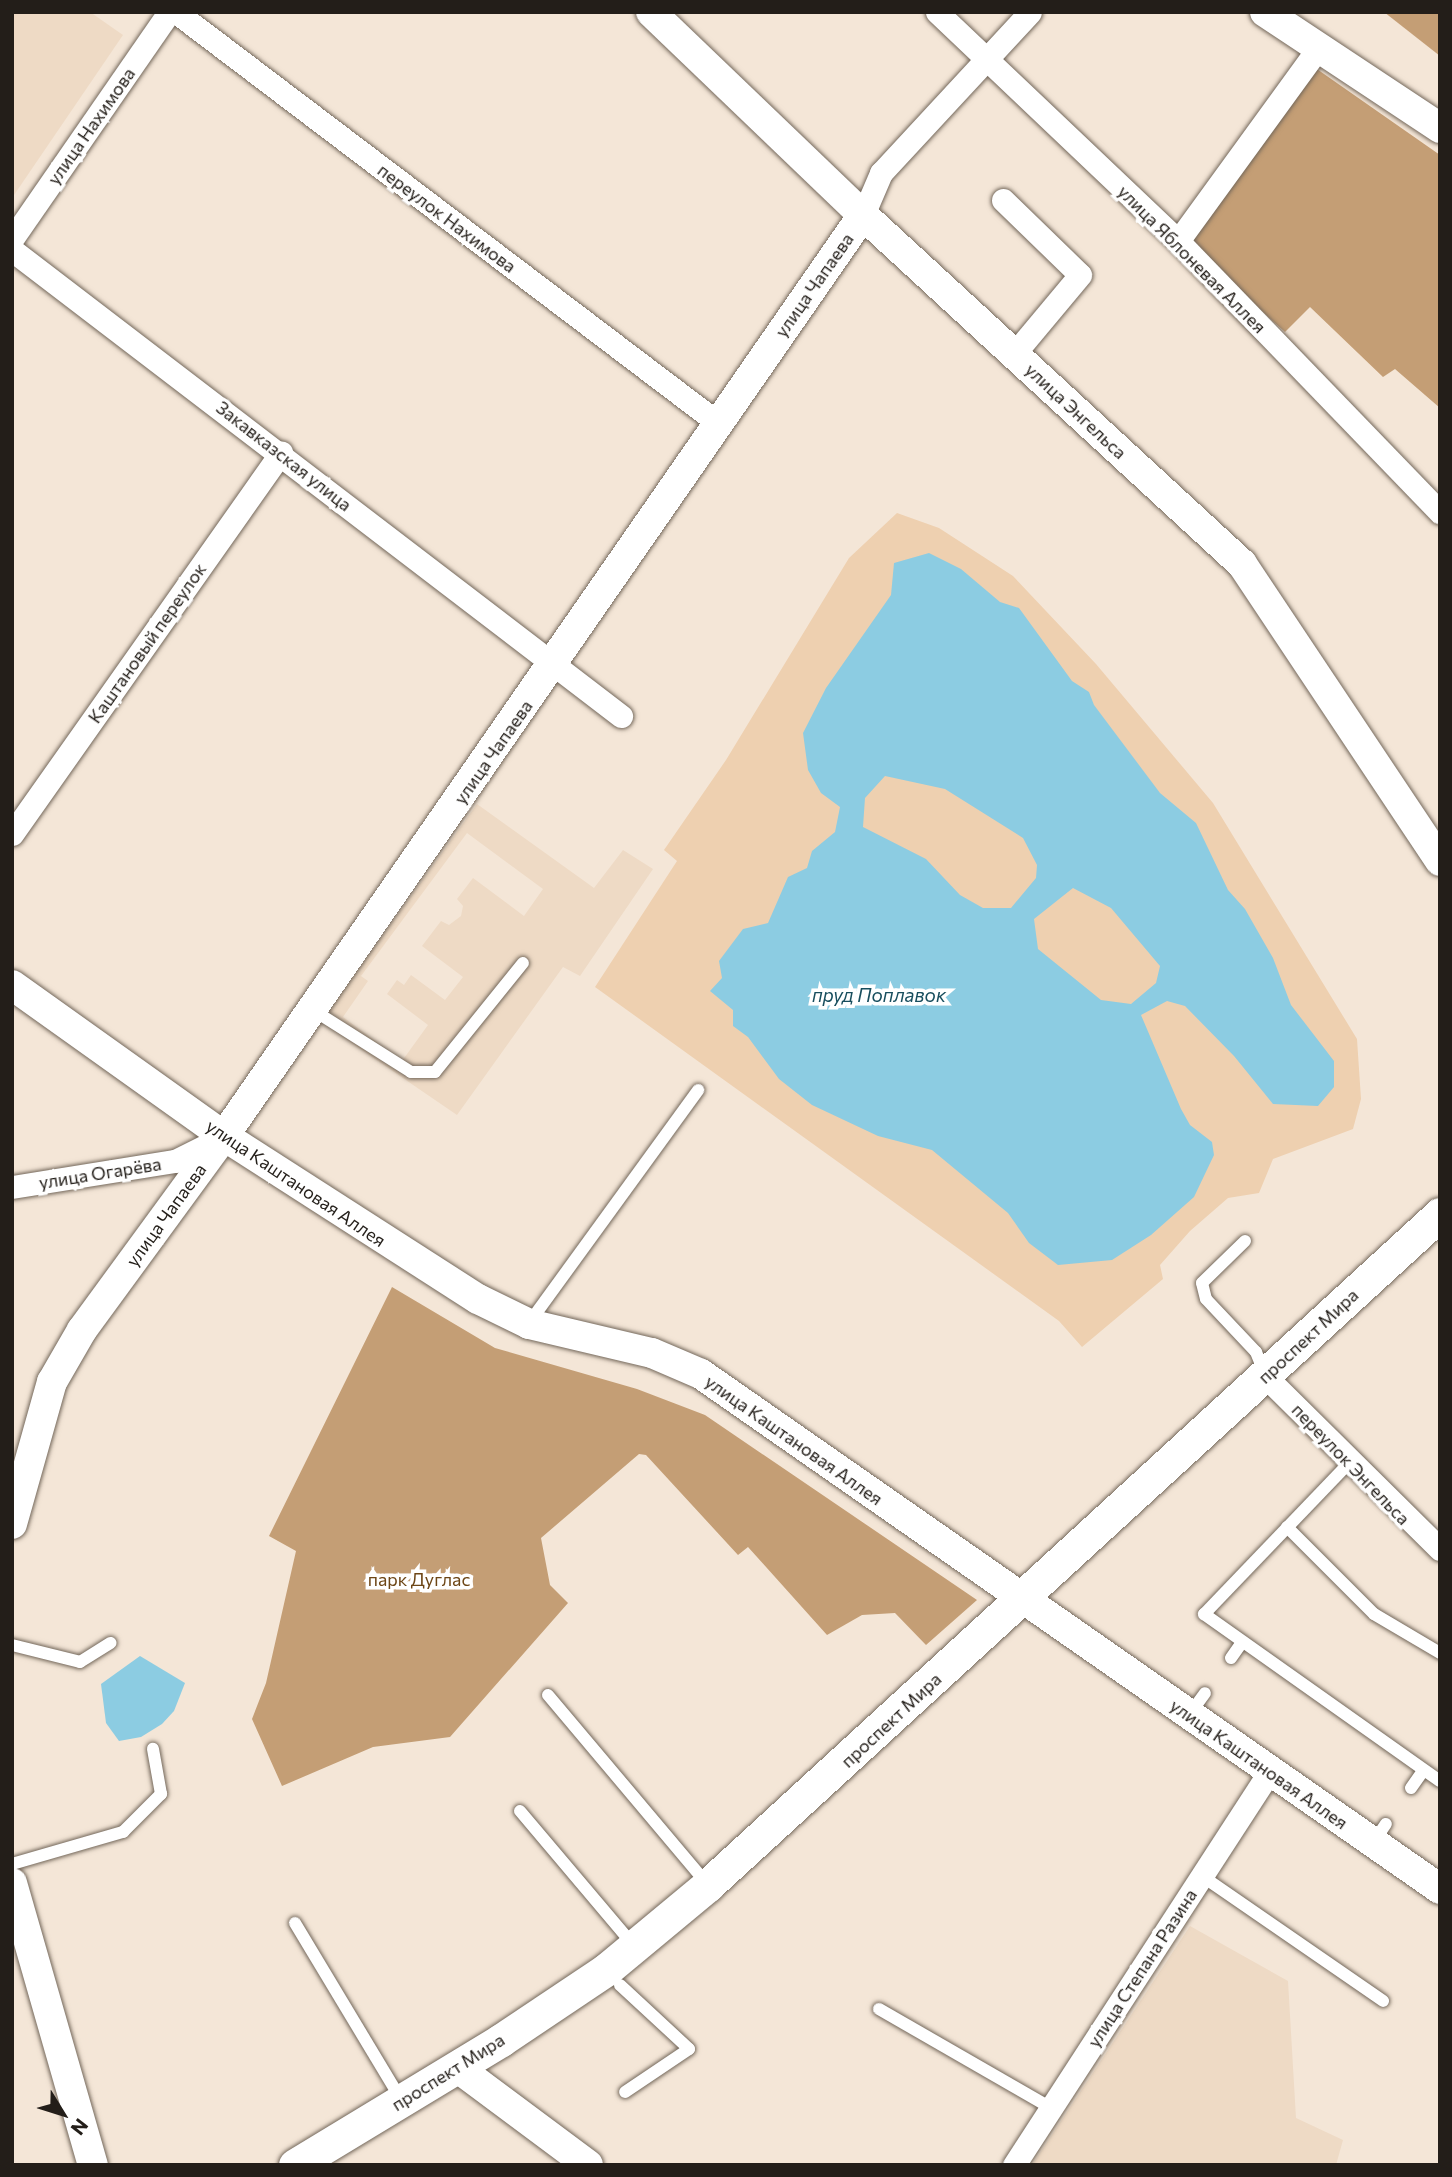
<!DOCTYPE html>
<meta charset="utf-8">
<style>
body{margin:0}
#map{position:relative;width:1452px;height:2177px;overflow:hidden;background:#f4e6d7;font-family:Commissioner,sans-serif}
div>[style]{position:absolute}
.built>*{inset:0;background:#eedac5}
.green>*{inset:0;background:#eed0b0}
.forest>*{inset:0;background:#c49e75}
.water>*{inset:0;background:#8ccce2}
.roads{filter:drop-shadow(0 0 2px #73675a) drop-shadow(0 0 2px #73675a)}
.service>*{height:12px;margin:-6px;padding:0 6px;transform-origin:6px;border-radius:6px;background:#fff}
.minor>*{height:23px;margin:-11.5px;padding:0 11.5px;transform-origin:11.5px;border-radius:11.5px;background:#fff}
.tertiary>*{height:30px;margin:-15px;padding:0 15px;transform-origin:15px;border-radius:15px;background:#fff}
.secondary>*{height:33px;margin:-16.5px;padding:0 16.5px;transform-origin:16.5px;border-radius:16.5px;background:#fff}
span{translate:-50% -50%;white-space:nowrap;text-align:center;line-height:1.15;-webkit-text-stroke:7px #fff;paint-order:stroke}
.street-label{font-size:18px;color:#231e19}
.park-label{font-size:18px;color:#6d4616}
.water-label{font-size:19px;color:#184e5e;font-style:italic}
.frame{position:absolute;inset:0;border:14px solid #231e19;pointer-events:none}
.north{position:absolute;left:28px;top:2079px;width:70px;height:70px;-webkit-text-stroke:5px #fff;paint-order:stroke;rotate:128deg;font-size:19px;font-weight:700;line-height:28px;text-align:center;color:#231e19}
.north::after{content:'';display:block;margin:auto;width:24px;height:32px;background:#231e19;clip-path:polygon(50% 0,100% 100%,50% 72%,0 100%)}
</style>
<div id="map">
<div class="built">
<div style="clip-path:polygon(12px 12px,90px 12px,123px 35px,12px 198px)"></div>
<div style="clip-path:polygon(evenodd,477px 804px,594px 888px,623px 850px,653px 869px,580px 976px,563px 967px,457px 1115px,321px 1022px,477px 804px,467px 833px,543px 889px,524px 916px,473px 878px,457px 899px,463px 906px,461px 916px,449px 925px,441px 921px,422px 946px,463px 977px,445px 1000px,411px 975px,404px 985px,397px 980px,387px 994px,428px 1025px,402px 1061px,343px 1017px,368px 981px,361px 976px,467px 833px)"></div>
<div style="clip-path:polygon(1190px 1926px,1288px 1981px,1296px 2118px,1343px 2140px,1336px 2165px,1032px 2165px)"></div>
</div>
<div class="green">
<div style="clip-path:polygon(897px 513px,939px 528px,1013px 576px,1096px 664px,1213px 803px,1357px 1039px,1361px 1099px,1353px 1129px,1273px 1159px,1259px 1193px,1228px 1198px,1190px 1231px,1160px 1265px,1163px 1279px,1082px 1347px,1059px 1321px,595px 987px,677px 861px,664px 850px,726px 760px,849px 558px)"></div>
</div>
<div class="forest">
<div style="clip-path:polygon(1384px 12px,1440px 12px,1440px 56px)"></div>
<div style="clip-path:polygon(1314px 67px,1440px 155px,1440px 408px,1395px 369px,1383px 377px,1310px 307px,1285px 332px,1187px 244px)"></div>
<div style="clip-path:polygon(392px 1287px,495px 1348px,637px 1389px,705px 1415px,977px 1600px,926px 1645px,895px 1613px,862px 1615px,827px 1635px,748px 1547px,738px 1555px,646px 1455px,639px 1454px,541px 1538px,550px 1585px,568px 1603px,450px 1737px,373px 1747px,282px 1786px,252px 1719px,266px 1683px,296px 1551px,269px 1536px)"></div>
</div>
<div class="water">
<div style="clip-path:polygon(evenodd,929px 553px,961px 569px,1000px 602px,1019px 608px,1072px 681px,1089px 692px,1094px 705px,1160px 793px,1196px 823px,1228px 890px,1245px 909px,1273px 958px,1291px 1005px,1334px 1061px,1334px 1087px,1318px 1106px,1273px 1104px,1234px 1056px,1185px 1006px,1167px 1001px,1141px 1015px,1181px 1109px,1190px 1125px,1212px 1142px,1214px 1155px,1194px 1197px,1151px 1235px,1112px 1260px,1058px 1265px,1029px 1243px,1008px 1213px,932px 1150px,878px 1136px,812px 1105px,779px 1079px,748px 1037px,733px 1026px,733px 1010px,710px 991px,722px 978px,719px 961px,743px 929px,768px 923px,788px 877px,807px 868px,812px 851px,835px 832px,840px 807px,821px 793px,808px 770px,803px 733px,826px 688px,891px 595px,894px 563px,929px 553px,885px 776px,945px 789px,1023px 838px,1037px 865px,1036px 878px,1011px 908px,983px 908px,960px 895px,926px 859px,863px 827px,865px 798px,885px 776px,929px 553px,1073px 888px,1111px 908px,1160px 966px,1156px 983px,1131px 1004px,1101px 1000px,1038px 949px,1034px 919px,1073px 888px)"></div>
<div style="clip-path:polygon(140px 1656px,185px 1683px,174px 1711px,162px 1724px,141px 1737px,119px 1741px,106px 1723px,101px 1684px)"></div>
</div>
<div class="roads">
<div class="service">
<div style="left:313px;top:1010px;width:116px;rotate:32.3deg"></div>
<div style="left:411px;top:1072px;width:24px"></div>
<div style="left:435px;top:1072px;width:140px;rotate:-51.1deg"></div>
<div style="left:1245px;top:1241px;width:60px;rotate:135.7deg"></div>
<div style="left:1202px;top:1283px;width:16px;rotate:76deg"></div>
<div style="left:1206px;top:1299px;width:73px;rotate:46.7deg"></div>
<div style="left:1256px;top:1352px;width:22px;rotate:68deg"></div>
<div style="left:529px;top:1323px;width:288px;rotate:-54deg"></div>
<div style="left:1350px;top:1462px;width:211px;rotate:133.8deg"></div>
<div style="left:1204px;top:1614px;width:289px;rotate:35.3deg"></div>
<div style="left:1287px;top:1527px;width:123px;rotate:45deg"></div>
<div style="left:1374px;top:1614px;width:77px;rotate:30.6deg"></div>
<div style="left:12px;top:1645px;width:70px;rotate:14deg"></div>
<div style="left:80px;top:1662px;width:36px;rotate:-32deg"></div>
<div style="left:1231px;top:1658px;width:19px;rotate:-55deg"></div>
<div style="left:548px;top:1695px;width:248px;rotate:49.9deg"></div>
<div style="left:1189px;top:1715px;width:27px;rotate:-54deg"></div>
<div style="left:1411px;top:1788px;width:19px;rotate:-55deg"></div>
<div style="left:520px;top:1811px;width:177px;rotate:49.8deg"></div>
<div style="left:1373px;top:1843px;width:23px;rotate:-56deg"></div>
<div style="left:12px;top:1864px;width:116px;rotate:-16.1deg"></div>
<div style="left:123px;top:1832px;width:54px;rotate:-45deg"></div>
<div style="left:161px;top:1794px;width:46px;rotate:-100.1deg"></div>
<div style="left:1202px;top:1876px;width:220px;rotate:34.6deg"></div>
<div style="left:295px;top:1923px;width:204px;rotate:59deg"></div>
<div style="left:620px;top:1985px;width:94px;rotate:42.8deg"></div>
<div style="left:689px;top:2049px;width:77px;rotate:146.1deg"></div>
<div style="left:879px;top:2009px;width:198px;rotate:29.9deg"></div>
</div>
<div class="minor">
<div style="left:176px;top:12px;width:680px;rotate:37.17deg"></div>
<div style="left:937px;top:12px;width:332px;rotate:43.5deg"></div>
<div style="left:1178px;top:241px;width:377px;rotate:46deg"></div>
<div style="left:1003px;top:200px;width:107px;rotate:44.2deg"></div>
<div style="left:1080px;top:275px;width:103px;rotate:129.9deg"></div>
<div style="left:863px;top:215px;width:46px;rotate:-66.8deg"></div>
<div style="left:881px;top:173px;width:219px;rotate:-47.2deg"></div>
<div style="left:12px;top:239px;width:276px;rotate:-55.3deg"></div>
<div style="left:1178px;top:241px;width:238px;rotate:-54deg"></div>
<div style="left:12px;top:250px;width:767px;rotate:37.42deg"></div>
<div style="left:12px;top:834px;width:467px;rotate:-54.8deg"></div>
<div style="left:12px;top:1187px;width:165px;rotate:-9.1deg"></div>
<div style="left:175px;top:1161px;width:51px;rotate:-26.6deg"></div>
<div style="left:1265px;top:1376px;width:246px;rotate:44.7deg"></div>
<div style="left:1014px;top:2165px;width:470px;rotate:-57deg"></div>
</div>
<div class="tertiary">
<div style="left:651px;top:12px;width:294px;rotate:43.8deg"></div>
<div style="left:863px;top:215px;width:515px;rotate:42.64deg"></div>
<div style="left:1242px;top:564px;width:357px;rotate:56.3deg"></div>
<div style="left:1265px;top:12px;width:210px;rotate:33.5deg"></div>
<div style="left:12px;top:985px;width:260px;rotate:35.5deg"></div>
<div style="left:224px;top:1136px;width:302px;rotate:32.7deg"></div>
<div style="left:478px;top:1299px;width:57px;rotate:26.1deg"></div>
<div style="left:529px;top:1324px;width:126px;rotate:13.3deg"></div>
<div style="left:652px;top:1353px;width:53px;rotate:23.2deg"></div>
<div style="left:701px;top:1374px;width:901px;rotate:34.87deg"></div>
<div style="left:12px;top:1524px;width:148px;rotate:-74.3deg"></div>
<div style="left:52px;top:1382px;width:60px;rotate:-60deg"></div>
<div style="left:82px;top:1330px;width:240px;rotate:-53.8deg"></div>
<div style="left:224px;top:1136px;width:1121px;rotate:-55.25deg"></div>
<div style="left:12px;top:1883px;width:293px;rotate:74deg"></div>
<div style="left:458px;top:2068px;width:162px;rotate:36.7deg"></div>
</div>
<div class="secondary">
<div style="left:295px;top:2165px;width:241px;rotate:-31.2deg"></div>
<div style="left:501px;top:2040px;width:128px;rotate:-33.8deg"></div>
<div style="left:607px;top:1969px;width:131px;rotate:-39.7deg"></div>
<div style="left:708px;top:1885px;width:993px;rotate:-42.51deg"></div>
</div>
</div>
<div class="street-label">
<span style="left:91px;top:126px;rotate:-55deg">улица Нахимова</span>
<span style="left:447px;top:218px;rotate:37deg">переулок Нахимова</span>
<span style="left:1192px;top:259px;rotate:45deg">улица Яблоневая Аллея</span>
<span style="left:814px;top:285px;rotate:-55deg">улица Чапаева</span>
<span style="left:1076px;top:411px;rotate:43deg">улица Энгельса</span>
<span style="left:284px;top:456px;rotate:38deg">Закавказская улица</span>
<span style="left:147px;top:643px;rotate:-55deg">Каштановый переулок</span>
<span style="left:493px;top:752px;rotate:-55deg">улица Чапаева</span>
<span style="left:100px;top:1173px;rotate:-9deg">улица Огарёва</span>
<span style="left:296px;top:1183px;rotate:34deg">улица Каштановая Аллея</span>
<span style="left:166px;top:1215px;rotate:-54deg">улица Чапаева</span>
<span style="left:1308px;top:1336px;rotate:-43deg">проспект Мира</span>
<span style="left:794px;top:1440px;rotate:35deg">улица Каштановая Аллея</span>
<span style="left:1351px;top:1464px;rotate:46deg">переулок Энгельса</span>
<span style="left:891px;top:1720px;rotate:-43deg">проспект Мира</span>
<span style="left:1259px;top:1764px;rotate:35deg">улица Каштановая Аллея</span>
<span style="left:1142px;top:1968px;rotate:-57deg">улица Степана Разина</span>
<span style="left:448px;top:2072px;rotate:-32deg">проспект Мира</span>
</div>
<div class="park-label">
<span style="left:419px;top:1579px">парк Дуглас</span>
</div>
<div class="water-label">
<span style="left:879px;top:995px">пруд Поплавок</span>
</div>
<div class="frame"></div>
<div class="north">N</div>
</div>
